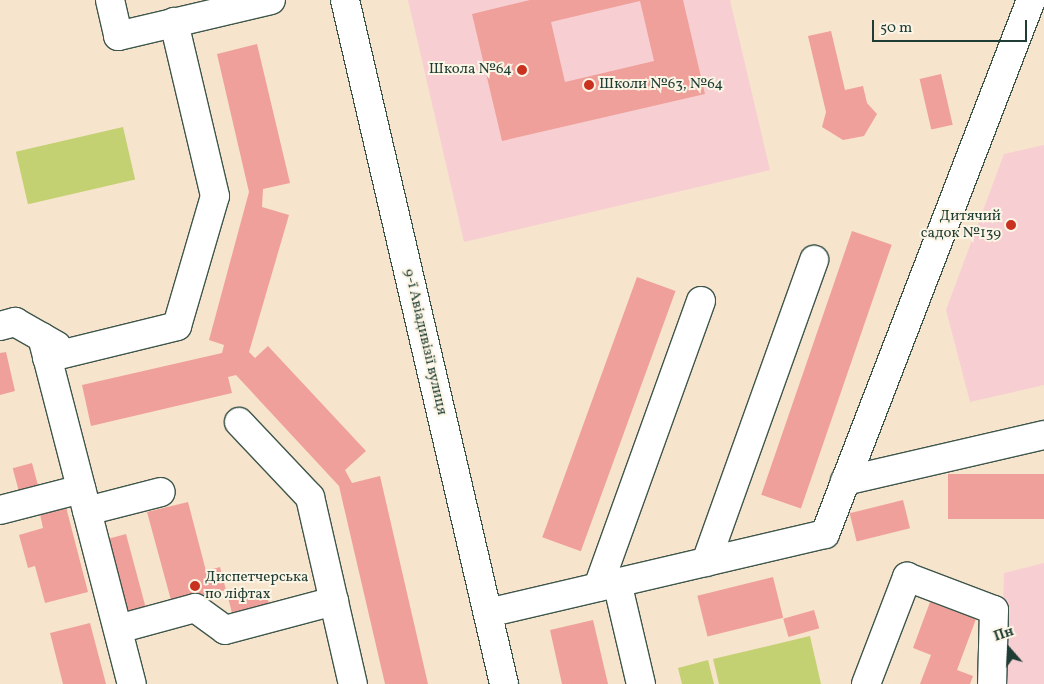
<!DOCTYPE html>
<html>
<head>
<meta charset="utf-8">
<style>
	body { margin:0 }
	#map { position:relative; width:1044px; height:684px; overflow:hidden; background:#f7e4cc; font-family:Vollkorn,serif }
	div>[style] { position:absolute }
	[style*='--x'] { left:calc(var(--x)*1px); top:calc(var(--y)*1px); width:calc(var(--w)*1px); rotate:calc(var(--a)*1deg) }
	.built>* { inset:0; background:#f7cfd2 }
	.green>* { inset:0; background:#c3d173; transform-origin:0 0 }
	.building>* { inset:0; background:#efa09a; transform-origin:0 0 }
	.roads { filter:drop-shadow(1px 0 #3f564b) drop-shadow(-1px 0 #3f564b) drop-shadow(0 1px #3f564b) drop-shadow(0 -1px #3f564b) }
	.minor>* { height:28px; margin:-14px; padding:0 14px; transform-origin:14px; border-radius:14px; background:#fff }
	.dots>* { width:14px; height:14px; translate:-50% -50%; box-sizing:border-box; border:2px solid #fcf5e5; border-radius:50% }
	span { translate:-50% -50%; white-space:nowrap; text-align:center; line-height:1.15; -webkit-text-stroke:4px #fcf5e5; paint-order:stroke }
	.poi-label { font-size:15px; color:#1f3d34 }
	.right { translate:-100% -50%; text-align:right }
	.left { translate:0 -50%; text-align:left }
	.street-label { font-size:15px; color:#1f3d34 }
	.north { position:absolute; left:984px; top:624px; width:50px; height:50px; -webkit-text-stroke:4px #fcf5e5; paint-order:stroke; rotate:341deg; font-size:14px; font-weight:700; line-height:20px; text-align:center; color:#1f3d34 }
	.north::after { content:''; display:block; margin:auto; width:18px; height:22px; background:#1f3d34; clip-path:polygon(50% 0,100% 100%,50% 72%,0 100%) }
	.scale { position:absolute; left:872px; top:20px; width:155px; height:22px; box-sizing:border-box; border:2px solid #1f3d34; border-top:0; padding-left:6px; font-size:15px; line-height:18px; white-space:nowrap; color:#1f3d34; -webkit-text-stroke:4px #fcf5e5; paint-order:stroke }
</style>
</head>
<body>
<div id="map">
	<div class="built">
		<div style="clip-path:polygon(408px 0,730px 0,770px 170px,464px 242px)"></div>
		<div style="clip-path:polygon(1044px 145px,1044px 385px,970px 402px,946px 310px,1004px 154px)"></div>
		<div style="clip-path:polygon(1044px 563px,1044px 684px,1001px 684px,1004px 573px)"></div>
	</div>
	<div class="green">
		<div style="left:123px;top:127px;width:54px;height:110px;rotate:77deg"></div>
		<div style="clip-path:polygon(810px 636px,821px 684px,719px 684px,713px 659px)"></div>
		<div style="clip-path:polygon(708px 660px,714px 684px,682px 684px,678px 668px)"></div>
	</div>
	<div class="building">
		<div style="clip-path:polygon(evenodd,530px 0,683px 0,705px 94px,502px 141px,472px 14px,530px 0,640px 1px,654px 61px,565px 82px,551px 22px,640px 1px)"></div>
		<div style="clip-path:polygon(831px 31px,845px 90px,863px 86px,867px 103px,877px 114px,864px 136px,843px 140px,822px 127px,826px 112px,808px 36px)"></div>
		<div style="clip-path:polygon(257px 44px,290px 183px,263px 189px,262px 207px,289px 215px,249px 352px,255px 358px,268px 346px,366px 451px,345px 470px,352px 483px,380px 476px,428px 684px,385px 684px,339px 486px,236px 375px,228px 377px,232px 393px,91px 426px,82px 385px,222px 353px,224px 345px,209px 340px,249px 192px,217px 54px)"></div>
		<div style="left:941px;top:74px;width:52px;height:22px;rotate:77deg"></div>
		<div style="left:852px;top:231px;width:42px;height:279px;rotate:19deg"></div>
		<div style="left:637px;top:277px;width:41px;height:277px;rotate:20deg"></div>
		<div style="clip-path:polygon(6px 352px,15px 391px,0 395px,0 353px)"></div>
		<div style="left:32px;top:463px;width:23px;height:20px;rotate:75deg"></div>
		<div style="left:1044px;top:474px;width:45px;height:96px;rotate:90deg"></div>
		<div style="left:903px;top:500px;width:29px;height:55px;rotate:76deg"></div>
		<div style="clip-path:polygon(188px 502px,206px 571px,220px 567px,226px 590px,172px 604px,147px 512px)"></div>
		<div style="clip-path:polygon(66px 507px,88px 592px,45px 603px,35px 566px,28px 568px,19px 535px,43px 528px,40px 514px)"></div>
		<div style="left:126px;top:534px;width:81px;height:20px;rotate:75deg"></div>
		<div style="left:773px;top:577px;width:42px;height:78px;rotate:76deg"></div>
		<div style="left:265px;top:589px;width:20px;height:38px;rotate:75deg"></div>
		<div style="clip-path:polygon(930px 602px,976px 619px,957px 670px,973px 676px,970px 684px,920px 684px,931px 655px,913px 648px)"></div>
		<div style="left:814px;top:610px;width:19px;height:32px;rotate:74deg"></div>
		<div style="clip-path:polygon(593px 620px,608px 684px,562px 684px,550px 630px)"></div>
		<div style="clip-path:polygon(90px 623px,106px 684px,63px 684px,50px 633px)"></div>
	</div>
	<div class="roads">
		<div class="minor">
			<div style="--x:110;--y:0;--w:37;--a:77"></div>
			<div style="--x:118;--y:36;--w:157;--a:-13.2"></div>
			<div style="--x:345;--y:0;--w:702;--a:76.91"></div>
			<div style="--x:0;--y:326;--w:16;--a:-15"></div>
			<div style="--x:15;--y:322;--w:48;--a:29.7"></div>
			<div style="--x:42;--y:337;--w:358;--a:75.5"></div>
			<div style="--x:47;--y:358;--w:134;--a:-13.8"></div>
			<div style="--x:177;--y:326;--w:135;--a:-73.7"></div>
			<div style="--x:215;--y:196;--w:179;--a:-103.3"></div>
			<div style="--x:239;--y:422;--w:103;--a:46.6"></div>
			<div style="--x:310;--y:497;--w:192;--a:77.1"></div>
			<div style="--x:845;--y:481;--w:204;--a:-13"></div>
			<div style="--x:0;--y:510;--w:84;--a:-14.5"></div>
			<div style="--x:87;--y:511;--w:76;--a:-14.4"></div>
			<div style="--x:706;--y:562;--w:321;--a:-70.3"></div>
			<div style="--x:617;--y:582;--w:105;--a:76.8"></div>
			<div style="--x:598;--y:587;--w:304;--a:-70.2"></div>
			<div style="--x:488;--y:613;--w:346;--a:-13.2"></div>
			<div style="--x:825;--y:534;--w:572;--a:-68.9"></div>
			<div style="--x:118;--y:629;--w:80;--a:-15.3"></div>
			<div style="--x:195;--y:608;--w:37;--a:36"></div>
			<div style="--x:225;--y:630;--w:113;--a:-14.9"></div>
			<div style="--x:866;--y:684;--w:115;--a:-69"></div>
			<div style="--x:907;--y:577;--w:93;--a:20.8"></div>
			<div style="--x:994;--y:610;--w:74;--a:91.5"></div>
		</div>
	</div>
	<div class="dots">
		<div style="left:522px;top:70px;background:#c8321e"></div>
		<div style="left:589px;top:85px;background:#c8321e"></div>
		<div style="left:1011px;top:225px;background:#c8321e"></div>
		<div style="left:195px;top:586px;background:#c8321e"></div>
	</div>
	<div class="poi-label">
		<span class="right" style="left:512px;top:70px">Школа №64</span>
		<span class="left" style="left:599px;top:85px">Школи №63, №64</span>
		<span class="right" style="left:1001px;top:225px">Дитячий<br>садок №139</span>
		<span class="left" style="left:205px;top:586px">Диспетчерська<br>по ліфтах</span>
	</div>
	<div class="street-label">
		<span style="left:425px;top:342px;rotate:77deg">9-ї Авіадивізії вулиця</span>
	</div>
	<div class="north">Пн</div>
	<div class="scale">50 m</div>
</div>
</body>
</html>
